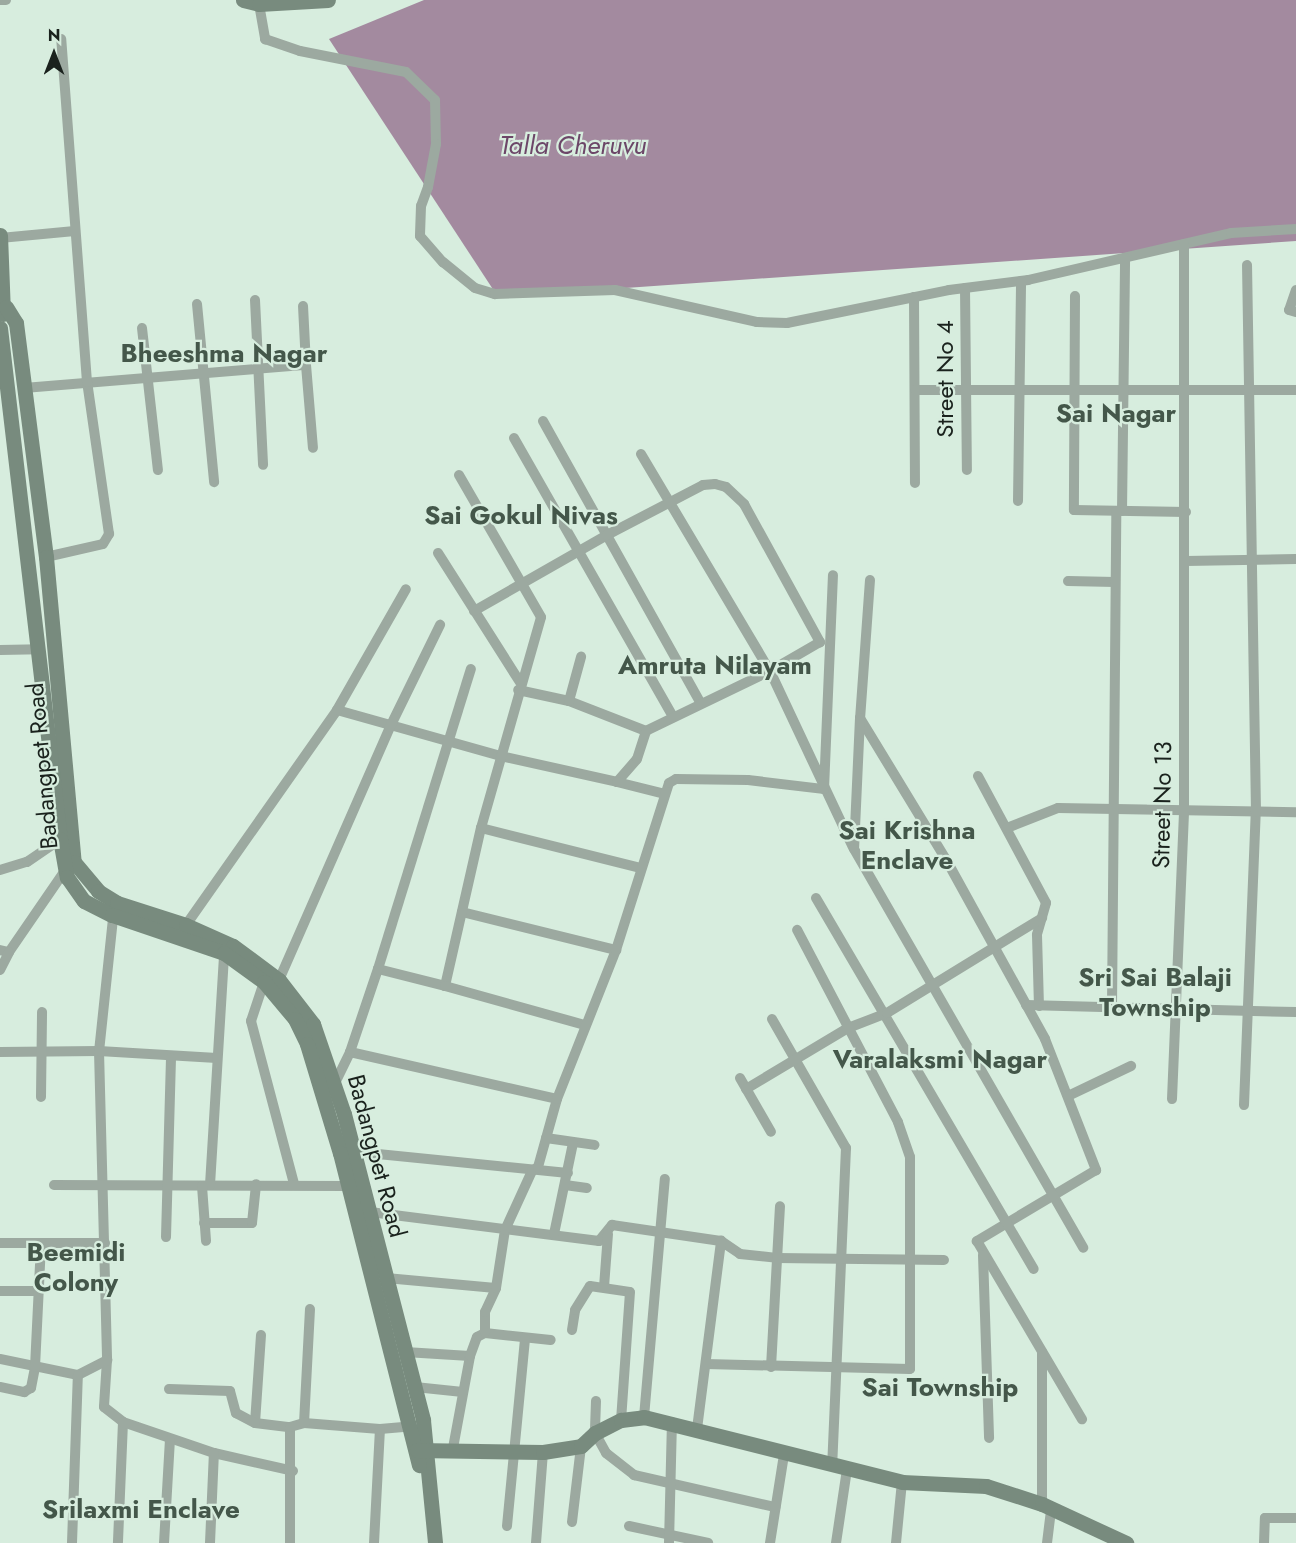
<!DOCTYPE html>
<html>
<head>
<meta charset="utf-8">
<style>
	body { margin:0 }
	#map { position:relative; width:1296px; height:1543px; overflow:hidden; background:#d7edde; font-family:Jost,sans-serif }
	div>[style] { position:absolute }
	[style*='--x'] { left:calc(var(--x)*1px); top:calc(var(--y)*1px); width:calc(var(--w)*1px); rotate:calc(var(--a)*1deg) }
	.water>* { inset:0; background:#a38a9f }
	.street>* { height:10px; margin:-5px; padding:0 5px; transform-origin:5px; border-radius:5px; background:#9ca9a0 }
	.secondary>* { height:15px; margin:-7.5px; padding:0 7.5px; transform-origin:7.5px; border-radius:7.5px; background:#788b7e }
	span { translate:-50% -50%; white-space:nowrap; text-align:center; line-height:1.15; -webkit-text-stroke:4.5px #d7edde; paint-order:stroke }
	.street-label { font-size:24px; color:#1a221d }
	.water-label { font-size:26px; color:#6c4668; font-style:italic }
	.neighbourhood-label { font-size:26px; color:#44574a; font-weight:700 }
	.north { position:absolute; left:24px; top:24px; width:60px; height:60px; -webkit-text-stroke:4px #d7edde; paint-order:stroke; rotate:0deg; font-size:16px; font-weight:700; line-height:24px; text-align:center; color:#1a221d }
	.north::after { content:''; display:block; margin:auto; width:21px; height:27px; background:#1a221d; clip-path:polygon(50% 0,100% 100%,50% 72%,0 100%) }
</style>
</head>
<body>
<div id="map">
	<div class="water">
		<div style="clip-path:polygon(424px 0,1296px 0,1296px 241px,498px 297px,329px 39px)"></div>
	</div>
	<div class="street">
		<div style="--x:0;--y:0;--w:6;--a:0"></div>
		<div style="--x:263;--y:2;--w:4;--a:153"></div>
		<div style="--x:259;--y:4;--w:36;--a:80"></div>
		<div style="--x:265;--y:39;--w:37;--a:19"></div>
		<div style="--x:300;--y:51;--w:108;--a:11.2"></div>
		<div style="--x:406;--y:72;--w:40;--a:44"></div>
		<div style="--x:435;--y:100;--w:44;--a:88.7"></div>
		<div style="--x:436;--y:144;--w:44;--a:100.5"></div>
		<div style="--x:428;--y:187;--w:20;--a:110"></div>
		<div style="--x:421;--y:206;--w:30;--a:92"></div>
		<div style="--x:420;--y:236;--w:35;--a:49"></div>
		<div style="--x:443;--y:262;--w:41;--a:39.1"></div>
		<div style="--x:475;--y:288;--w:21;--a:17"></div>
		<div style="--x:495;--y:294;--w:120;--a:-1.9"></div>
		<div style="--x:615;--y:290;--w:146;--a:12.7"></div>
		<div style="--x:757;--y:322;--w:30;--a:2"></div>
		<div style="--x:787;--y:323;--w:165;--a:-11.5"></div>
		<div style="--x:949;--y:290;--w:80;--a:-7.2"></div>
		<div style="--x:1028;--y:280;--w:208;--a:-13"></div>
		<div style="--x:1231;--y:233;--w:65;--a:-3.5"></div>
		<div style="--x:0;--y:238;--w:75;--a:-5.3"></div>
		<div style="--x:965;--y:288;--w:182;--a:89.4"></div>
		<div style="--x:1296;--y:290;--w:21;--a:109"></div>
		<div style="--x:1289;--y:310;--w:7;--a:16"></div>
		<div style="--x:1075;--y:296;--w:214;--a:90.3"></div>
		<div style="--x:1074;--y:510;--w:112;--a:1"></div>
		<div style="--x:914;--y:297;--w:186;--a:89.7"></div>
		<div style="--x:255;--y:300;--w:165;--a:87.2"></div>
		<div style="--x:197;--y:304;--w:179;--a:84.5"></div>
		<div style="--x:142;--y:328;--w:143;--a:83.6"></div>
		<div style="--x:306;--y:365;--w:83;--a:85.2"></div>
		<div style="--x:24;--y:388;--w:283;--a:-4.7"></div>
		<div style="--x:306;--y:365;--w:59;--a:-92.9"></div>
		<div style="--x:915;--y:390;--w:381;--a:0"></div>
		<div style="--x:543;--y:421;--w:322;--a:60.8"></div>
		<div style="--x:514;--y:438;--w:321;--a:60.3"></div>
		<div style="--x:641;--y:454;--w:252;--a:59.3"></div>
		<div style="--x:770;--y:671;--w:195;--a:64.8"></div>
		<div style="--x:1018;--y:501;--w:220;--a:-89.2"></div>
		<div style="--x:1122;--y:511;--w:253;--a:-89.3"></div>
		<div style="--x:438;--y:553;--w:153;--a:57.6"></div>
		<div style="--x:46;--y:557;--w:58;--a:-12.8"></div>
		<div style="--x:103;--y:544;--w:12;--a:-59"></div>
		<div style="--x:109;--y:534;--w:154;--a:-98.2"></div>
		<div style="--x:87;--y:382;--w:344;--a:-94.3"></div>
		<div style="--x:1186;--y:561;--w:110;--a:-1"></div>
		<div style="--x:870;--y:580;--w:138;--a:94.1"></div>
		<div style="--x:860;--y:718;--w:170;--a:58.7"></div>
		<div style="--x:948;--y:863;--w:201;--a:61.1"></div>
		<div style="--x:1045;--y:1039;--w:141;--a:68.7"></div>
		<div style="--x:1096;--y:1170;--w:139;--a:149.2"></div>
		<div style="--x:977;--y:1241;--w:207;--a:59.5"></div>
		<div style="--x:1068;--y:581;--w:47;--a:1.2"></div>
		<div style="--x:474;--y:611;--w:153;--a:-29.7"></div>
		<div style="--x:607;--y:535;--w:108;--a:-27.5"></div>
		<div style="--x:703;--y:485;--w:12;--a:-5"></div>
		<div style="--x:715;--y:484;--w:11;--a:15"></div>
		<div style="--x:726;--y:487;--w:25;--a:43"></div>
		<div style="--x:744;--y:504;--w:158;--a:61.2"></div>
		<div style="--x:820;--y:642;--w:58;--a:149.9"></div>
		<div style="--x:770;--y:671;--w:138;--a:154.2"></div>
		<div style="--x:646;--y:731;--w:83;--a:-158.7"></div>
		<div style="--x:569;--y:701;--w:52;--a:-167.8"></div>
		<div style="--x:0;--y:650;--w:39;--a:-1"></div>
		<div style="--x:569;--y:701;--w:46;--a:-74.7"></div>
		<div style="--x:337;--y:710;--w:170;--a:15.7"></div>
		<div style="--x:501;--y:756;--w:119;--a:12.6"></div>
		<div style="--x:617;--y:782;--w:30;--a:-49"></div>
		<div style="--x:637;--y:759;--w:29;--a:-72"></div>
		<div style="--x:860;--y:718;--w:131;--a:92.6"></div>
		<div style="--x:854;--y:849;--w:460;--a:60.1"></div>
		<div style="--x:978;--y:776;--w:144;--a:61.8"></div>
		<div style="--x:1046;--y:903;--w:33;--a:106"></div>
		<div style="--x:1037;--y:935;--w:71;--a:88.4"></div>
		<div style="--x:617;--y:782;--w:49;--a:14"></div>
		<div style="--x:481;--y:828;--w:164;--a:14.1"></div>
		<div style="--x:1007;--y:828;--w:55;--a:-21.4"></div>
		<div style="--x:1058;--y:808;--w:238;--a:1"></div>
		<div style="--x:0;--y:870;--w:28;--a:-17"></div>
		<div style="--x:27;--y:862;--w:46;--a:-34.4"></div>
		<div style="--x:816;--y:898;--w:430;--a:59.6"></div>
		<div style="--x:114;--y:909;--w:143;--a:96"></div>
		<div style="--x:99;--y:1051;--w:309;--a:88.5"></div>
		<div style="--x:107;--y:1360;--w:47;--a:93.7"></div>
		<div style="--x:104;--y:1407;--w:24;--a:38"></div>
		<div style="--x:123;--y:1422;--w:121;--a:92.4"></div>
		<div style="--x:462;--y:912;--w:159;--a:13.9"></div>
		<div style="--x:186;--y:925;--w:263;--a:-54.9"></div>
		<div style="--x:337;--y:710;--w:139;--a:-60.3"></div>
		<div style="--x:0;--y:950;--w:9;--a:13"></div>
		<div style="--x:9;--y:952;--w:104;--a:-55.5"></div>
		<div style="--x:378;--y:969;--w:69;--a:14.2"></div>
		<div style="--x:445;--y:986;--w:162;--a:-77.2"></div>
		<div style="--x:481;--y:828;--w:219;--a:-74.1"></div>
		<div style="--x:541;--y:617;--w:164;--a:-120"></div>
		<div style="--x:0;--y:970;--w:20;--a:-63"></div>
		<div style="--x:279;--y:980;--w:276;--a:-66.3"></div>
		<div style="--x:390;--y:727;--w:114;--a:-63.9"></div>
		<div style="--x:264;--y:982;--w:41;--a:108.4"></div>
		<div style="--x:251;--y:1021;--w:169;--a:75.2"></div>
		<div style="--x:445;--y:986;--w:145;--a:15.6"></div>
		<div style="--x:1026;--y:1005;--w:270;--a:1.5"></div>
		<div style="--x:1112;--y:1008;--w:497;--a:-89.5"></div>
		<div style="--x:772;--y:1019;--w:149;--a:60.2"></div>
		<div style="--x:846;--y:1148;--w:315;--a:92.5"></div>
		<div style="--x:0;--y:1052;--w:99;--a:-0.6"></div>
		<div style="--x:99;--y:1051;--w:118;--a:3.4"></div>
		<div style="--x:350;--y:1052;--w:212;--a:12.8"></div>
		<div style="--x:740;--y:1078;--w:62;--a:60.1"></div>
		<div style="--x:335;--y:1083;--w:34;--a:-64"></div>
		<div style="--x:350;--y:1052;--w:88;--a:-71.4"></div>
		<div style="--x:378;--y:969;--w:314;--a:-72.8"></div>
		<div style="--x:746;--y:1089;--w:119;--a:-30.9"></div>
		<div style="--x:848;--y:1028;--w:42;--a:-21"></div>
		<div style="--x:887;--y:1013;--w:182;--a:-31.5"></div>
		<div style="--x:1068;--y:1096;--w:70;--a:-25.5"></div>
		<div style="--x:41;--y:1097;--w:85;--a:-89.3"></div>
		<div style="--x:1172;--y:1099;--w:287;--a:-87.6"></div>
		<div style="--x:1184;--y:812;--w:568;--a:-90"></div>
		<div style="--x:1244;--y:1105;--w:293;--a:-87.7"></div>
		<div style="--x:1256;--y:812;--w:547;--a:-90.94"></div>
		<div style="--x:546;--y:1138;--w:49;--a:8.1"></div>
		<div style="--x:348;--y:1151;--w:221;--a:5.7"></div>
		<div style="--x:54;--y:1185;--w:294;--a:0.2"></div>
		<div style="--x:210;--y:1185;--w:232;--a:-86.5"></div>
		<div style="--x:565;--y:1185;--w:22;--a:8"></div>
		<div style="--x:202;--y:1186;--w:55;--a:85.8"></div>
		<div style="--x:370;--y:1212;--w:231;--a:7.2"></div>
		<div style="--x:599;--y:1241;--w:21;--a:-51"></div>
		<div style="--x:612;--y:1225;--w:110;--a:8.4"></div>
		<div style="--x:721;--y:1241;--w:23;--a:34"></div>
		<div style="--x:740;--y:1254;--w:37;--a:6"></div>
		<div style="--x:777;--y:1258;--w:167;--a:0.7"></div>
		<div style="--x:204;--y:1223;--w:48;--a:0"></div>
		<div style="--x:252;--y:1223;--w:39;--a:-84"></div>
		<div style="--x:554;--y:1234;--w:93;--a:-78.2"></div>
		<div style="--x:166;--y:1237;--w:179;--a:-88.4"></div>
		<div style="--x:0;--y:1243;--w:105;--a:0"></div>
		<div style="--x:983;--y:1255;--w:183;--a:88.1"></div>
		<div style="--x:386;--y:1278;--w:110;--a:5.2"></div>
		<div style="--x:604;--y:1287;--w:53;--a:-85.7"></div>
		<div style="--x:0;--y:1291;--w:38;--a:0"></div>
		<div style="--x:310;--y:1309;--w:114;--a:93"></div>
		<div style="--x:304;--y:1423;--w:76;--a:4.5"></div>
		<div style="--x:380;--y:1429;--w:32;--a:-5"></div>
		<div style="--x:572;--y:1330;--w:20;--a:-81"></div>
		<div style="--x:575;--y:1310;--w:28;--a:-58"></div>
		<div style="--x:590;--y:1286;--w:40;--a:8.5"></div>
		<div style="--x:630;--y:1292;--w:128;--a:94"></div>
		<div style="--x:485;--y:1333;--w:66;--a:6.1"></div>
		<div style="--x:261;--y:1335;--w:88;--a:93.9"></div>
		<div style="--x:255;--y:1423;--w:35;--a:7"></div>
		<div style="--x:405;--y:1352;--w:65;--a:3.5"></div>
		<div style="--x:0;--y:1359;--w:80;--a:11.6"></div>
		<div style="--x:78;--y:1375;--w:33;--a:-27"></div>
		<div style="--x:706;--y:1364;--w:204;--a:1.4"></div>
		<div style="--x:910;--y:1369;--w:212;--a:-90"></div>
		<div style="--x:910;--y:1157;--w:37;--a:-109"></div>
		<div style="--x:898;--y:1122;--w:217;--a:-117.7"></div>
		<div style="--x:771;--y:1367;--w:161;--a:-86.8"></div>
		<div style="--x:0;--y:1387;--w:25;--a:12"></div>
		<div style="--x:24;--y:1392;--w:8;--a:-30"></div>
		<div style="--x:31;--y:1388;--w:21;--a:-79"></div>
		<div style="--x:35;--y:1367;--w:123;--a:-87.2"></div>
		<div style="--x:415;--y:1387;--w:48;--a:5.9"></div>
		<div style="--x:169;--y:1389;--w:61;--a:1.9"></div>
		<div style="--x:230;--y:1391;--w:23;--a:75"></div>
		<div style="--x:236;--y:1413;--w:21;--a:28"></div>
		<div style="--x:596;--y:1401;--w:32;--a:92"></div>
		<div style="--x:595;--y:1433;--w:23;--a:61"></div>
		<div style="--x:606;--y:1453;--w:36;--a:38"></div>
		<div style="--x:634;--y:1475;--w:145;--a:12.8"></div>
		<div style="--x:644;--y:1417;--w:239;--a:-85"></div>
		<div style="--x:123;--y:1422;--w:96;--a:18.8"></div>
		<div style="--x:214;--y:1453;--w:81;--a:12.8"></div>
		<div style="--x:697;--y:1429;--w:190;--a:-82.7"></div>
		<div style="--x:453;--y:1448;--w:94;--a:-79.5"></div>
		<div style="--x:470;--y:1356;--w:20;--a:-70"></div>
		<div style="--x:477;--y:1337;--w:9;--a:-27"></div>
		<div style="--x:485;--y:1333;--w:21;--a:-90"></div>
		<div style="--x:485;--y:1312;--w:26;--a:-65"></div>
		<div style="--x:496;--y:1288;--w:59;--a:-81.2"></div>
		<div style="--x:505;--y:1230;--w:65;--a:-65.4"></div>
		<div style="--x:532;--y:1171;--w:7;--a:-34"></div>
		<div style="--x:538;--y:1167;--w:71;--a:-74.4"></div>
		<div style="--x:557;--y:1099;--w:160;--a:-68.4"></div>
		<div style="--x:616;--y:950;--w:175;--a:-72.4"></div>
		<div style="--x:669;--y:783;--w:8;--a:-30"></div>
		<div style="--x:676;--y:779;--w:72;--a:0.8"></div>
		<div style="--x:748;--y:780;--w:77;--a:6.8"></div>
		<div style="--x:824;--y:789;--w:214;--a:-87.6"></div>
		<div style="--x:1042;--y:1504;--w:152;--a:-90"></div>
		<div style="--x:572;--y:1522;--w:77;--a:-83.2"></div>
		<div style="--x:507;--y:1526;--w:188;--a:-84.5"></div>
		<div style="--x:629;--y:1526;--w:81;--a:12.1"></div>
		<div style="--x:72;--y:1543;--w:168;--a:-88"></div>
		<div style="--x:164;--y:1543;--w:103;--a:-86.7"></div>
		<div style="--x:210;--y:1543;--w:90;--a:-87.5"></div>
		<div style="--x:290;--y:1543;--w:116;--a:-90"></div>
		<div style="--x:290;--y:1427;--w:15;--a:-16"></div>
		<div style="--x:374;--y:1543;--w:114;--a:-87"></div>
		<div style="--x:536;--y:1543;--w:91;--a:-85.6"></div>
		<div style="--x:669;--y:1543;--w:121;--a:-88.6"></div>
		<div style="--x:770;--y:1543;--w:89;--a:-81"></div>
		<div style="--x:836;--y:1543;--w:75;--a:-81.5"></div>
		<div style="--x:896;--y:1543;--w:61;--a:-84.4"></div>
		<div style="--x:1047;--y:1543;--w:33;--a:-83"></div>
		<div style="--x:1264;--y:1543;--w:25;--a:-88"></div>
		<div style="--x:1265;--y:1518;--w:31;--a:0"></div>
	</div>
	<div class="secondary">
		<div style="--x:243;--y:0;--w:16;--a:14"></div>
		<div style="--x:259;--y:4;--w:69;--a:-3.3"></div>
		<div style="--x:0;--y:235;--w:79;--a:87.8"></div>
		<div style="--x:6;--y:307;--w:19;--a:58"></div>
		<div style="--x:16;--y:323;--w:236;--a:82.7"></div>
		<div style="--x:46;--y:557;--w:306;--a:84.8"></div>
		<div style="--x:74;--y:862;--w:38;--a:50"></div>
		<div style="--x:98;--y:891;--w:22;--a:32"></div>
		<div style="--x:117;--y:903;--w:72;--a:17.7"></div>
		<div style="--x:186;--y:925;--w:51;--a:24.1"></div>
		<div style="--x:233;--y:946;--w:57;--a:36.5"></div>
		<div style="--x:279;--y:980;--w:56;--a:52.3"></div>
		<div style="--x:313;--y:1024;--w:95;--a:71"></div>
		<div style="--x:344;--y:1114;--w:316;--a:75.5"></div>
		<div style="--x:423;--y:1420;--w:124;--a:84.4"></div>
		<div style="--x:0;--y:328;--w:515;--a:83.3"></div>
		<div style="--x:60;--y:839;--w:39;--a:80"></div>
		<div style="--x:67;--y:877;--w:29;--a:55"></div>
		<div style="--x:84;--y:901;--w:31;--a:27"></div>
		<div style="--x:112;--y:915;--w:118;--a:18.7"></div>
		<div style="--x:224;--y:953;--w:49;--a:35.9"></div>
		<div style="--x:264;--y:982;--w:48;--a:50"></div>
		<div style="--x:295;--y:1019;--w:28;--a:64"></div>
		<div style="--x:307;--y:1044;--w:114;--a:73.2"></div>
		<div style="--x:340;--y:1153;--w:322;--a:75.8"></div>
		<div style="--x:417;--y:1450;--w:126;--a:0.9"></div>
		<div style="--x:543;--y:1452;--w:38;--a:-9"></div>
		<div style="--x:581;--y:1446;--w:19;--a:-43"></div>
		<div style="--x:595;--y:1433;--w:29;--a:-27"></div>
		<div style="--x:621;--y:1420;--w:23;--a:-7"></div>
		<div style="--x:644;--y:1417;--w:266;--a:14.1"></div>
		<div style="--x:902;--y:1482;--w:84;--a:2.7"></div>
		<div style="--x:986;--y:1486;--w:59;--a:17.8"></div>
		<div style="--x:1042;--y:1504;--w:93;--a:24.9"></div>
	</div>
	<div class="street-label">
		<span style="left:945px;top:379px;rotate:-90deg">Street No 4</span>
		<span style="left:42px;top:766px;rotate:-95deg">Badangpet Road</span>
		<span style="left:1162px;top:805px;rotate:-89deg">Street No 13</span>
		<span style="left:377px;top:1156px;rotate:75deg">Badangpet Road</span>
	</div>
	<div class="water-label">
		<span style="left:573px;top:146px">Talla Cheruvu</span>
	</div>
	<div class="neighbourhood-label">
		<span style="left:224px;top:354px">Bheeshma Nagar</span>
		<span style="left:1116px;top:414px">Sai Nagar</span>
		<span style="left:521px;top:516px">Sai Gokul Nivas</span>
		<span style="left:715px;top:666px">Amruta Nilayam</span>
		<span style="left:907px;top:846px">Sai Krishna<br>Enclave</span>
		<span style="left:1155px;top:993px">Sri Sai Balaji<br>Township</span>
		<span style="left:940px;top:1060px">Varalaksmi Nagar</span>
		<span style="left:76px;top:1268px">Beemidi<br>Colony</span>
		<span style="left:940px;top:1388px">Sai Township</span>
		<span style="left:141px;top:1510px">Srilaxmi Enclave</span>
	</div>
	<div class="north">N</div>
</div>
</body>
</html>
